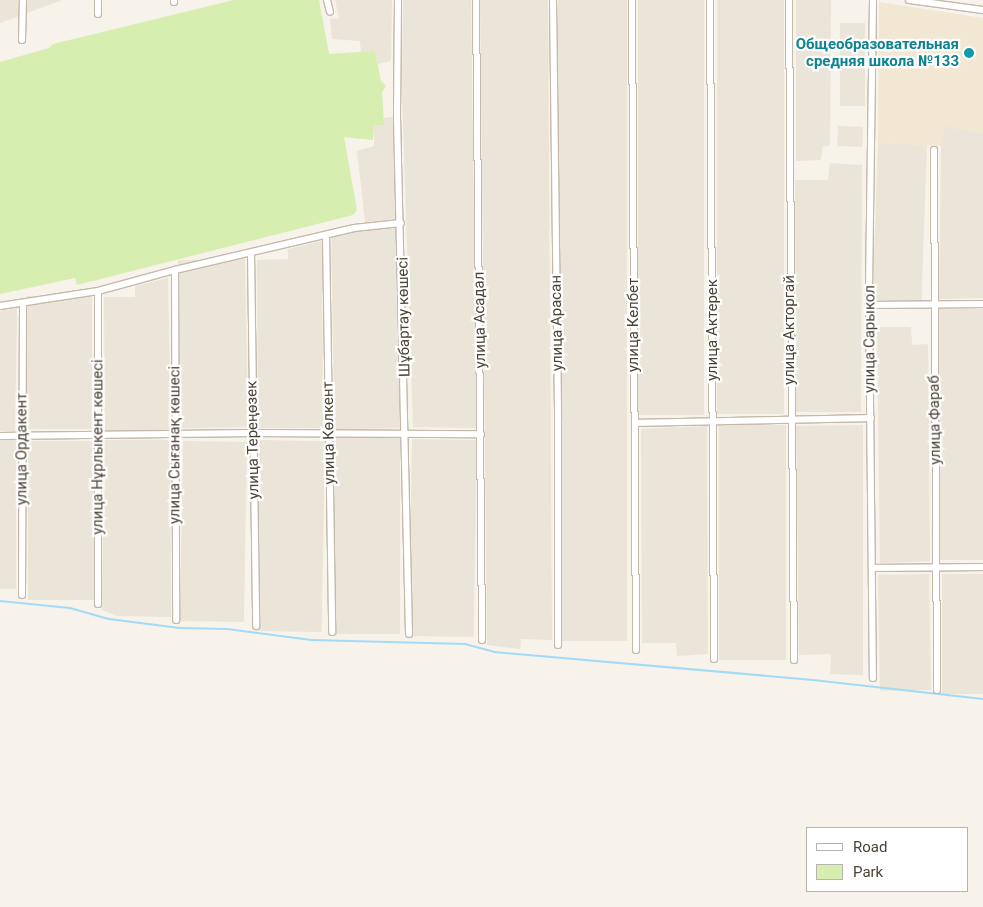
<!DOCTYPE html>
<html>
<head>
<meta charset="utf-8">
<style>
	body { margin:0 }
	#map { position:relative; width:983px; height:907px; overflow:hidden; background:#f7f2ea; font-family:Roboto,sans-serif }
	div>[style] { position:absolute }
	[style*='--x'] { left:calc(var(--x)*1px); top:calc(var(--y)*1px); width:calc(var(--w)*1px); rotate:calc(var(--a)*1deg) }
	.residential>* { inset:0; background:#ebe4d8; transform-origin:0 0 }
	.education>* { inset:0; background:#f1e7d3 }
	.green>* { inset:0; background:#d6eeb0 }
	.stream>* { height:2px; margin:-1px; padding:0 1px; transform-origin:1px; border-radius:1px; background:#a2daf8 }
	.roads { filter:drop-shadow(1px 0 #c4baac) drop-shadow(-1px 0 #c4baac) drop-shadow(0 1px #c4baac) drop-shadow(0 -1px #c4baac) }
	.minor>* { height:6px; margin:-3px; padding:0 3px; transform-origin:3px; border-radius:3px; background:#fff }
	.dots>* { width:14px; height:14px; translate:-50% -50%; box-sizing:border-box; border:2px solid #fff; border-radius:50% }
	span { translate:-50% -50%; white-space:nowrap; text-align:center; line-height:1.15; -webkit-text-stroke:4.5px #fff; paint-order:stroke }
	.culture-label { font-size:15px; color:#0d838f; font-weight:700 }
	.right { translate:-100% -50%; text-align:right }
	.street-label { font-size:15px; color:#4c4337 }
	.legend { position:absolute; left:806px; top:827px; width:162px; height:65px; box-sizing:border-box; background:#fff; border:1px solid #b7b4af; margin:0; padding:6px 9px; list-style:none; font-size:15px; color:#4c4337 }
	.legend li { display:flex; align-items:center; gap:10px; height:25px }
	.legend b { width:25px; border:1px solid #b7b4af }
</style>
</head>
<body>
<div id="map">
	<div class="residential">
		<div style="clip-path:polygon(0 0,62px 0,0 23px)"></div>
		<div style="clip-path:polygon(335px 0,392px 0,391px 61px,378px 64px,375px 51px,361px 52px,360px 41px,332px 39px,330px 19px,339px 18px)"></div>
		<div style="clip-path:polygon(403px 0,471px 0,477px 428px,413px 427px,402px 94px)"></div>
		<div style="clip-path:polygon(480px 0,548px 0,552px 640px,521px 639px,520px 649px,487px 645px)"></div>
		<div style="left:558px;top:0;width:69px;height:641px"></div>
		<div style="left:638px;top:0;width:66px;height:415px"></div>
		<div style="left:717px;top:0;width:67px;height:414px"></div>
		<div style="clip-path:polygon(796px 0,831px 0,830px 146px,823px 146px,821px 160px,796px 161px)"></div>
		<div style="left:840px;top:23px;width:25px;height:83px"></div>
		<div style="clip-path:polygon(393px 117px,397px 219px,365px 222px,357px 151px,374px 146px,374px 125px,384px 124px,384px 118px)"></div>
		<div style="left:838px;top:126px;width:25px;height:20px;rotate:2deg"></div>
		<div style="clip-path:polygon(944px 126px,983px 133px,983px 298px,939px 299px,941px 146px)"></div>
		<div style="left:878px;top:143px;width:49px;height:157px;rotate:2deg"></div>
		<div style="clip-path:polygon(830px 163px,862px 165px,861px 412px,796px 412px,795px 180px,828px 180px)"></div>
		<div style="left:397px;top:228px;width:200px;height:66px;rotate:89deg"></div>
		<div style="clip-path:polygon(322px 241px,323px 428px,258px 428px,257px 260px,288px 259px,288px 249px)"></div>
		<div style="left:245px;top:259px;width:168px;height:67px;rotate:89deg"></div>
		<div style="clip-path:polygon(168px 278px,171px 430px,105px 431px,104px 297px,135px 297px,135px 286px)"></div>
		<div style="left:92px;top:296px;width:133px;height:65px;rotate:90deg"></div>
		<div style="clip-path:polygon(17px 308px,15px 431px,0 431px,0 311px)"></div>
		<div style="left:983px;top:309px;width:251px;height:44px;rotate:90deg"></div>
		<div style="clip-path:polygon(877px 327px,911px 327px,912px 345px,928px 344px,930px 561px,880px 563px)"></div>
		<div style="left:786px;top:425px;width:235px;height:67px;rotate:90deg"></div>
		<div style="clip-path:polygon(863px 425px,863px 675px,830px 674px,831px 654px,799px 655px,796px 426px)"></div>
		<div style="clip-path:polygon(707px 426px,708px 654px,677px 656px,676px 643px,642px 643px,641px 429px)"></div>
		<div style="left:334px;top:438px;width:66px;height:196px"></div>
		<div style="left:412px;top:439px;width:65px;height:197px;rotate:1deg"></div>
		<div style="left:16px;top:440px;width:149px;height:16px;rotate:90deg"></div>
		<div style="clip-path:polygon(104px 440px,170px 440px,171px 617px,117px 616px,102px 610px)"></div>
		<div style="left:259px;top:440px;width:66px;height:191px;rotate:1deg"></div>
		<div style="left:28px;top:441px;width:66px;height:159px"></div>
		<div style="left:183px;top:441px;width:64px;height:180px;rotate:1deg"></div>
		<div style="left:929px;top:574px;width:116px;height:51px;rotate:89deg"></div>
		<div style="left:983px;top:574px;width:120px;height:41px;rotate:90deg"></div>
	</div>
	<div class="education">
		<div style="clip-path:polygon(879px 2px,983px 18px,983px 133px,944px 126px,941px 146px,878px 143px)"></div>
	</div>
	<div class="green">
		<div style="clip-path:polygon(234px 0,319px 0,329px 54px,375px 51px,381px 81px,386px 86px,382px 92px,384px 125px,374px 125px,373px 140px,344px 137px,357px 210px,353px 215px,77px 285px,75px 278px,0 294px,0 62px,49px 48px,53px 44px)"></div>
	</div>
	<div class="stream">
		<div style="--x:0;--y:601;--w:70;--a:5.7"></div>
		<div style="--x:70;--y:608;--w:41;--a:15.8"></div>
		<div style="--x:109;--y:619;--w:71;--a:7.3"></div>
		<div style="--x:179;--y:628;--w:48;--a:1.2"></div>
		<div style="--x:227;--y:629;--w:85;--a:7.5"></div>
		<div style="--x:311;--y:640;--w:154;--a:1.5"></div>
		<div style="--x:465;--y:644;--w:30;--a:15"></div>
		<div style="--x:494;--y:652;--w:320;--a:5"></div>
		<div style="--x:813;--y:680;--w:171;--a:6.4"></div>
	</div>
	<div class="roads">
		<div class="minor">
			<div style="--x:174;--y:0;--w:2;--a:90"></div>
			<div style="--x:327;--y:0;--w:12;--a:76"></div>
			<div style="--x:398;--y:0;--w:117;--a:90.5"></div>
			<div style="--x:397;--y:117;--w:517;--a:88.67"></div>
			<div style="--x:476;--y:0;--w:640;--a:89.46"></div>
			<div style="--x:553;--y:0;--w:418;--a:89.3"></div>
			<div style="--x:558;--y:418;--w:227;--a:90"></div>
			<div style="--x:632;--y:0;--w:650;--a:89.65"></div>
			<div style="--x:710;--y:0;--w:659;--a:89.65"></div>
			<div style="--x:789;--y:0;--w:660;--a:89.57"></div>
			<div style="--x:873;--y:0;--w:305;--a:90.8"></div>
			<div style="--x:869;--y:305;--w:373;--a:89.4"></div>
			<div style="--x:909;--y:0;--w:75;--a:7.7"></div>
			<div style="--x:98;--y:14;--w:14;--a:-90"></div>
			<div style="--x:22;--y:40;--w:40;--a:-88.6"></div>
			<div style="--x:934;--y:150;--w:540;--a:89.68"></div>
			<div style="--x:326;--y:235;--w:397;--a:89.1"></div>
			<div style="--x:251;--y:253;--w:373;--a:89.2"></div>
			<div style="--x:175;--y:270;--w:350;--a:89.8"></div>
			<div style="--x:98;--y:291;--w:313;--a:90"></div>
			<div style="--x:869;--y:305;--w:114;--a:-0.5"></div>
			<div style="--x:0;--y:306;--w:99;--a:-8.7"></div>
			<div style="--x:98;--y:291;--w:80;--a:-15.3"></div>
			<div style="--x:175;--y:270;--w:184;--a:-13.2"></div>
			<div style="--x:354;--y:228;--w:47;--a:-6.1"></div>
			<div style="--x:635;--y:423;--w:236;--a:-1.2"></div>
			<div style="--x:0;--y:436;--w:253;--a:-0.7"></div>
			<div style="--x:253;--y:433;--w:228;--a:0.3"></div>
			<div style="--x:872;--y:568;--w:111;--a:-0.5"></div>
			<div style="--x:22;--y:595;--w:292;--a:-89.8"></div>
		</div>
	</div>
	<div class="dots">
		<div style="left:969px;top:53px;background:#0f9aa8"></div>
	</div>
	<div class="culture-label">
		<span class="right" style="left:959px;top:53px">Общеобразовательная<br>средняя школа №133</span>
	</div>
	<div class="street-label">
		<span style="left:404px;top:317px;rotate:-91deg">Шұбартау көшесі</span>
		<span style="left:480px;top:320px;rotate:-91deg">улица Асадал</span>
		<span style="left:557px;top:323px;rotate:-91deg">улица Арасан</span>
		<span style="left:634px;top:325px;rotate:-90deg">улица Келбет</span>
		<span style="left:713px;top:330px;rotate:-90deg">улица Актерек</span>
		<span style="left:790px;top:330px;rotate:-90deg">улица Акторгай</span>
		<span style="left:870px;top:339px;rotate:-90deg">улица Сарыкол</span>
		<span style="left:935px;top:420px;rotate:-91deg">улица Фараб</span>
		<span style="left:329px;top:433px;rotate:-91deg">улица Көлкент</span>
		<span style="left:253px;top:440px;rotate:-91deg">улица Тереңөзек</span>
		<span style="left:175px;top:445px;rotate:-90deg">улица Сығанақ көшесі</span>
		<span style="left:98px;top:447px;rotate:-90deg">улица Нұрлыкент көшесі</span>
		<span style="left:22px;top:449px;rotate:-90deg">улица Ордакент</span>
	</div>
	<ul class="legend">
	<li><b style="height:6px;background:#fff"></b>Road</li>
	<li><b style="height:14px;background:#d6eeb0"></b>Park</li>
	</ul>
</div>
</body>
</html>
